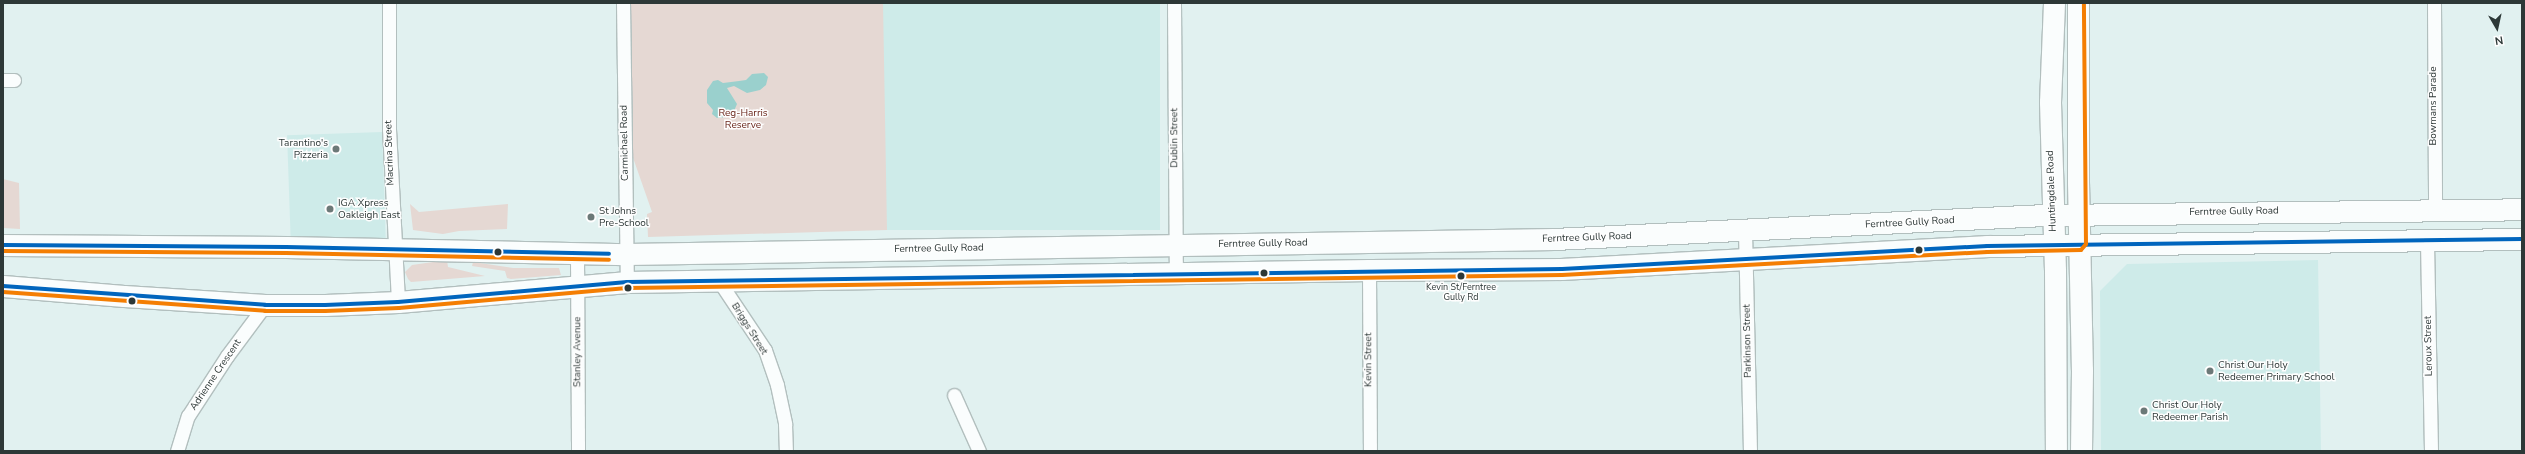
<!DOCTYPE html>
<html>
<head>
<meta charset="utf-8">
<style>
	body { margin:0 }
	#map { position:relative; width:2525px; height:454px; overflow:hidden; background:#e1f1f0; font-family:"Nunito Sans",sans-serif }
	div>[style] { position:absolute }
	[style*='--x'] { left:calc(var(--x)*1px); top:calc(var(--y)*1px); width:calc(var(--w)*1px); rotate:calc(var(--a)*1deg) }
	.built>* { inset:0; background:#ceebe9; transform-origin:0 0 }
	.green>* { inset:0; background:#e5d8d3 }
	.water>* { inset:0; background:#9ad0cd }
	.roads { filter:drop-shadow(1px 0 #b2bfbe) drop-shadow(-1px 0 #b2bfbe) drop-shadow(0 1px #b2bfbe) drop-shadow(0 -1px #b2bfbe) }
	.minor>* { height:13px; margin:-6.5px; padding:0 6.5px; transform-origin:6.5px; border-radius:6.5px; background:#fafdfd }
	.primary>* { height:21px; margin:-10.5px; padding:0 10.5px; transform-origin:10.5px; border-radius:10.5px; background:#fafdfd }
	.bus-1>* { height:4px; margin:-2px; padding:0 2px; transform-origin:2px; border-radius:2px; background:#0065bd }
	.bus-2>* { height:4px; margin:-2px; padding:0 2px; transform-origin:2px; border-radius:2px; background:#f47e03 }
	.dots>* { width:11px; height:11px; translate:-50% -50%; box-sizing:border-box; border:2px solid #fefefe; border-radius:50% }
	span { translate:-50% -50%; white-space:nowrap; text-align:center; line-height:1.15; -webkit-text-stroke:3px #fefefe; paint-order:stroke }
	.bus-label { font-size:9px; color:#2d3837 }
	.street-label { font-size:10px; color:#2d3837 }
	.park-label { font-size:10px; color:#69251a }
	.poi-label { font-size:10px; color:#2d3837 }
	.right { translate:-100% -50%; text-align:right }
	.left { translate:0 -50%; text-align:left }
	.frame { position:absolute; inset:0; border:4px solid #2d3837; pointer-events:none }
	.north { position:absolute; left:2477px; top:8px; width:40px; height:40px; -webkit-text-stroke:3px #fefefe; paint-order:stroke; rotate:171deg; font-size:11px; font-weight:700; line-height:16px; text-align:center; color:#2d3837 }
	.north::after { content:''; display:block; margin:auto; width:14px; height:18px; background:#2d3837; clip-path:polygon(50% 0,100% 100%,50% 72%,0 100%) }
</style>
</head>
<body>
<div id="map">
	<div class="built">
		<div style="left:883px;top:3px;width:277px;height:227px"></div>
		<div style="left:382px;top:132px;width:108px;height:95px;rotate:88deg"></div>
		<div style="clip-path:polygon(2318px 260px,2321px 451px,2101px 451px,2100px 291px,2127px 264px)"></div>
	</div>
	<div class="green">
		<div style="clip-path:polygon(623px 3px,883px 3px,887px 230px,648px 237px,647px 214px,652px 212px,624px 132px)"></div>
		<div style="clip-path:polygon(3px 179px,19px 183px,20px 229px,3px 228px)"></div>
		<div style="clip-path:polygon(410px 204px,419px 212px,508px 204px,507px 229px,459px 231px,443px 234px,413px 230px)"></div>
		<div style="clip-path:polygon(447px 260px,448px 267px,485px 276px,411px 282px,408px 279px,405px 272px,412px 265px)"></div>
		<div style="clip-path:polygon(473px 262px,513px 268px,559px 268px,561px 275px,511px 279px,507px 278px,505px 271px,472px 266px)"></div>
	</div>
	<div class="water">
		<div style="clip-path:polygon(764px 73px,768px 77px,766px 85px,760px 90px,747px 93px,734px 86px,727px 88px,737px 104px,734px 111px,726px 117px,717px 118px,712px 114px,713px 110px,707px 103px,707px 90px,713px 81px,718px 80px,723px 83px,739px 81px,746px 80px,752px 74px)"></div>
	</div>
	<div class="roads">
		<div class="minor">
			<div style="--x:389;--y:3;--w:126;--a:90"></div>
			<div style="--x:389;--y:129;--w:173;--a:87"></div>
			<div style="--x:623;--y:3;--w:279;--a:89.2"></div>
			<div style="--x:1174;--y:3;--w:270;--a:89.6"></div>
			<div style="--x:2434;--y:3;--w:206;--a:89.7"></div>
			<div style="--x:3;--y:80;--w:11;--a:0"></div>
			<div style="--x:1745;--y:231;--w:220;--a:88.7"></div>
			<div style="--x:2427;--y:242;--w:209;--a:88.9"></div>
			<div style="--x:577;--y:253;--w:198;--a:89.7"></div>
			<div style="--x:1369;--y:270;--w:181;--a:89.7"></div>
			<div style="--x:719;--y:281;--w:83;--a:56.3"></div>
			<div style="--x:765;--y:350;--w:37;--a:71"></div>
			<div style="--x:777;--y:385;--w:40;--a:78"></div>
			<div style="--x:785;--y:424;--w:27;--a:88"></div>
			<div style="--x:954;--y:395;--w:61;--a:65.9"></div>
			<div style="--x:177;--y:451;--w:37;--a:-73"></div>
			<div style="--x:188;--y:416;--w:72;--a:-57"></div>
			<div style="--x:227;--y:356;--w:64;--a:-53.3"></div>
		</div>
		<div class="primary">
			<div style="--x:2054;--y:3;--w:99;--a:92.3"></div>
			<div style="--x:2050;--y:102;--w:168;--a:88.3"></div>
			<div style="--x:2055;--y:270;--w:181;--a:89.7"></div>
			<div style="--x:2078;--y:3;--w:179;--a:90"></div>
			<div style="--x:2078;--y:182;--w:188;--a:88.8"></div>
			<div style="--x:2082;--y:370;--w:81;--a:90.7"></div>
			<div style="--x:3;--y:245;--w:283;--a:0.4"></div>
			<div style="--x:286;--y:247;--w:341;--a:1.2"></div>
			<div style="--x:627;--y:254;--w:927;--a:-0.93"></div>
			<div style="--x:1554;--y:239;--w:500;--a:-2.8"></div>
			<div style="--x:2053;--y:215;--w:469;--a:-0.7"></div>
			<div style="--x:3;--y:286;--w:121;--a:4.7"></div>
			<div style="--x:124;--y:296;--w:141;--a:3.7"></div>
			<div style="--x:265;--y:305;--w:60;--a:0"></div>
			<div style="--x:325;--y:305;--w:73;--a:-2.4"></div>
			<div style="--x:398;--y:302;--w:230;--a:-5"></div>
			<div style="--x:627;--y:282;--w:742;--a:-0.93"></div>
			<div style="--x:1369;--y:270;--w:193;--a:-0.3"></div>
			<div style="--x:1562;--y:269;--w:426;--a:-3.1"></div>
			<div style="--x:1987;--y:246;--w:535;--a:-0.75"></div>
		</div>
	</div>
	<div class="bus-1">
		<div style="--x:3;--y:245;--w:283;--a:0.4"></div>
		<div style="--x:286;--y:247;--w:323;--a:1.2"></div>
		<div style="--x:3;--y:286;--w:263;--a:4.1"></div>
		<div style="--x:265;--y:305;--w:60;--a:0"></div>
		<div style="--x:325;--y:305;--w:73;--a:-2.4"></div>
		<div style="--x:398;--y:302;--w:230;--a:-5"></div>
		<div style="--x:627;--y:282;--w:935;--a:-0.8"></div>
		<div style="--x:1562;--y:269;--w:426;--a:-3.1"></div>
		<div style="--x:1987;--y:246;--w:535;--a:-0.75"></div>
	</div>
	<div class="bus-2">
		<div style="--x:3;--y:251;--w:283;--a:0.4"></div>
		<div style="--x:286;--y:253;--w:323;--a:1.2"></div>
		<div style="--x:3;--y:292;--w:263;--a:4.1"></div>
		<div style="--x:265;--y:311;--w:60;--a:0"></div>
		<div style="--x:325;--y:311;--w:74;--a:-2.3"></div>
		<div style="--x:399;--y:308;--w:229;--a:-5"></div>
		<div style="--x:627;--y:288;--w:935;--a:-0.8"></div>
		<div style="--x:1562;--y:275;--w:426;--a:-3.1"></div>
		<div style="--x:1987;--y:252;--w:94;--a:-1.2"></div>
		<div style="--x:2081;--y:250;--w:8;--a:-50"></div>
		<div style="--x:2086;--y:244;--w:241;--a:-90.5"></div>
	</div>
	<div class="dots">
		<div style="left:336px;top:149px;background:#6c7978"></div>
		<div style="left:330px;top:209px;background:#6c7978"></div>
		<div style="left:591px;top:217px;background:#6c7978"></div>
		<div style="left:1919px;top:250px;background:#2d3837"></div>
		<div style="left:498px;top:252px;background:#2d3837"></div>
		<div style="left:1264px;top:273px;background:#2d3837"></div>
		<div style="left:1461px;top:276px;background:#2d3837"></div>
		<div style="left:628px;top:288px;background:#2d3837"></div>
		<div style="left:132px;top:301px;background:#2d3837"></div>
		<div style="left:2210px;top:371px;background:#6c7978"></div>
		<div style="left:2144px;top:411px;background:#6c7978"></div>
	</div>
	<div class="bus-label">
		<span style="left:1461px;top:292px">Kevin St/Ferntree<br>Gully Rd</span>
	</div>
	<div class="street-label">
		<span style="left:2434px;top:106px;rotate:-90deg">Bowmans Parade</span>
		<span style="left:1175px;top:138px;rotate:-90deg">Dublin Street</span>
		<span style="left:625px;top:143px;rotate:-91deg">Carmichael Road</span>
		<span style="left:390px;top:153px;rotate:-92deg">Macrina Street</span>
		<span style="left:2052px;top:191px;rotate:-92deg">Huntingdale Road</span>
		<span style="left:2234px;top:212px;rotate:-1deg">Ferntree Gully Road</span>
		<span style="left:1910px;top:223px;rotate:-3deg">Ferntree Gully Road</span>
		<span style="left:1587px;top:238px;rotate:-2deg">Ferntree Gully Road</span>
		<span style="left:1263px;top:244px;rotate:-1deg">Ferntree Gully Road</span>
		<span style="left:939px;top:249px;rotate:-1deg">Ferntree Gully Road</span>
		<span style="left:749px;top:329px;rotate:58deg">Briggs Street</span>
		<span style="left:1748px;top:341px;rotate:-91deg">Parkinson Street</span>
		<span style="left:2429px;top:346px;rotate:-91deg">Leroux Street</span>
		<span style="left:578px;top:352px;rotate:-90deg">Stanley Avenue</span>
		<span style="left:1369px;top:360px;rotate:-90deg">Kevin Street</span>
		<span style="left:216px;top:375px;rotate:-56deg">Adrienne Crescent</span>
	</div>
	<div class="park-label">
		<span style="left:743px;top:119px">Reg-Harris<br>Reserve</span>
	</div>
	<div class="poi-label">
		<span class="right" style="left:328px;top:149px">Tarantino's<br>Pizzeria</span>
		<span class="left" style="left:338px;top:209px">IGA Xpress<br>Oakleigh East</span>
		<span class="left" style="left:599px;top:217px">St Johns<br>Pre-School</span>
		<span class="left" style="left:2218px;top:371px">Christ Our Holy<br>Redeemer Primary School</span>
		<span class="left" style="left:2152px;top:411px">Christ Our Holy<br>Redeemer Parish</span>
	</div>
	<div class="frame"></div>
	<div class="north">N</div>
</div>
</body>
</html>
